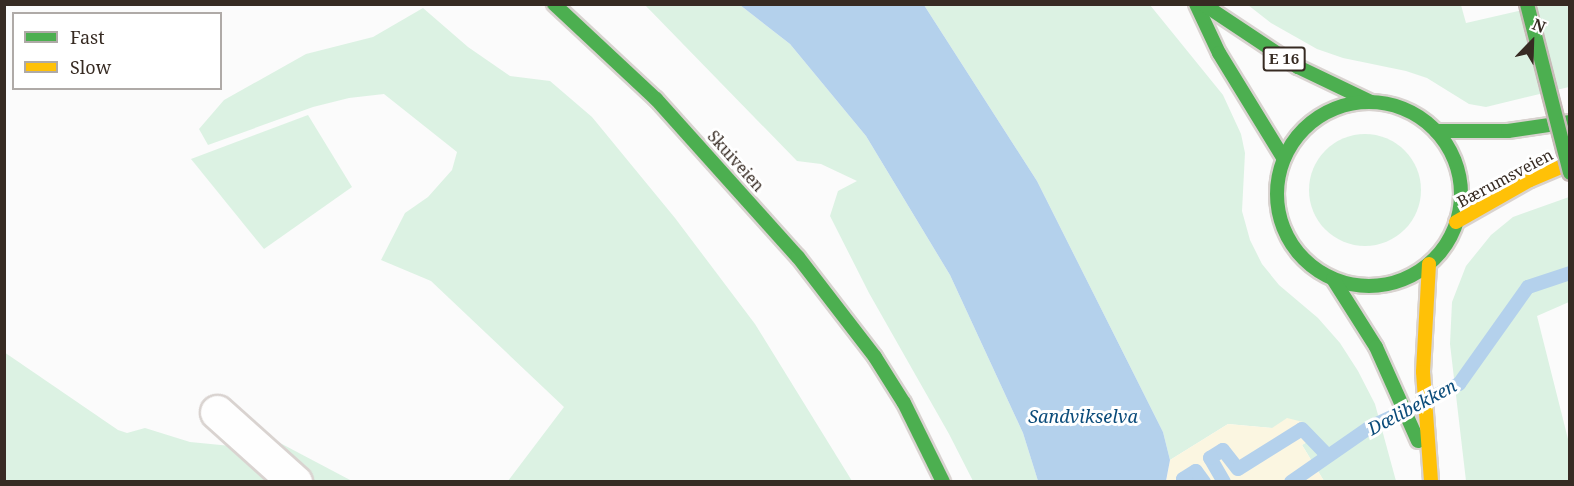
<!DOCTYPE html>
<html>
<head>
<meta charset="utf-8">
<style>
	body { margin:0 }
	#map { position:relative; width:1574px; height:486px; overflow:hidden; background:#fbfbfb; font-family:"Noto Serif",serif }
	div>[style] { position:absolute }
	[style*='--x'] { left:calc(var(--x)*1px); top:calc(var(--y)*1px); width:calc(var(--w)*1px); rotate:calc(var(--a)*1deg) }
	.green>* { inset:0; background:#dcf2e3 }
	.round { border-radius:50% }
	.sand>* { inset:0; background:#fbf6e1 }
	.water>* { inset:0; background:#b4d1ec }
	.stream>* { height:14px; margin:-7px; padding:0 7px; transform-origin:7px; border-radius:7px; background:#b4d1ec }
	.roads { filter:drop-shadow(2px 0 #d9d3d0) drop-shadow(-2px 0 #d9d3d0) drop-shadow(0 2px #d9d3d0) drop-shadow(0 -2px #d9d3d0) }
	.street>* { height:33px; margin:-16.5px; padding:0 16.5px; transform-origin:16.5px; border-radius:16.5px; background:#fefefe }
	.fast>* { height:14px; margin:-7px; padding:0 7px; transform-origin:7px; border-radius:7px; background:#4caf50 }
	.fast>.ring { margin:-7px; padding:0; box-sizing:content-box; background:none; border:14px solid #4caf50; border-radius:50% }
	.slow>* { height:14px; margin:-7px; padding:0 7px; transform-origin:7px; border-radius:7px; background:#ffc107 }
	.bridges { filter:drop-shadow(2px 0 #c8bcb9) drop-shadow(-2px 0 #c8bcb9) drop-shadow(0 2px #c8bcb9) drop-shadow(0 -2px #c8bcb9) }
	.fast-bridge>* { height:14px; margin:-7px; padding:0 7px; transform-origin:7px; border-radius:7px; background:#4caf50 }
	span { translate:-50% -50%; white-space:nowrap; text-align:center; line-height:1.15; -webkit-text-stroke:6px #fff; paint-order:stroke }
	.shield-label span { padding:2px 4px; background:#fff; border:2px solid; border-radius:4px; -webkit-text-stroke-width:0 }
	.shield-label { font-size:15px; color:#372b23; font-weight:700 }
	.street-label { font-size:16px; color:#372b23 }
	.water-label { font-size:18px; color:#0a4b7a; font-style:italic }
	.frame { position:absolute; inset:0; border:6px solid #372b23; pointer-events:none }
	.legend { position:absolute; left:12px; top:12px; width:210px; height:78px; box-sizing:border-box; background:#fff; border:2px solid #afaaa7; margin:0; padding:8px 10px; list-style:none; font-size:18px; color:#372b23 }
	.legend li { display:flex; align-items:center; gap:12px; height:30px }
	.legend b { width:30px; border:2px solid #afaaa7 }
	.north { position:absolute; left:1502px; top:12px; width:60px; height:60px; -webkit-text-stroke:4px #fff; paint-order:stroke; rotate:23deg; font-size:16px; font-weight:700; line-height:24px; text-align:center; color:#372b23 }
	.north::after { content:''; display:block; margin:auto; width:21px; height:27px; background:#372b23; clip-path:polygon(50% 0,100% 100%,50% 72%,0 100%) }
</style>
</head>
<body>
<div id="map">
	<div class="green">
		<div style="clip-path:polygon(645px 5px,740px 5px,790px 44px,866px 136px,950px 275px,1023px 433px,1038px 481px,973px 481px,949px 434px,869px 293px,830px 216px,838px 191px,857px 181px,821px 164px,797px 161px)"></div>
		<div style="clip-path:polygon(924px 5px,1150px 5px,1223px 95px,1241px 134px,1245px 153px,1242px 211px,1250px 240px,1262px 264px,1279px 285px,1318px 318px,1340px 343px,1358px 371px,1375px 404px,1396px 481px,1324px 481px,1302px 445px,1316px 436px,1272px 428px,1228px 424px,1170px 460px,1163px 432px,1037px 181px)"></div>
		<div style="clip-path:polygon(1248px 5px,1461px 5px,1466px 23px,1544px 5px,1569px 5px,1569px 87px,1486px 107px,1469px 104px,1427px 78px,1406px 71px,1343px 58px,1317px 49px,1271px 23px)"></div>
		<div style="clip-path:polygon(423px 8px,468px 47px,510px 76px,550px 81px,592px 117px,675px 218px,755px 324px,852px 481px,508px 481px,564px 407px,431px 281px,381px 260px,405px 213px,428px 197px,452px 170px,457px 152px,384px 94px,349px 98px,313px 107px,208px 145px,199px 129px,224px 100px,306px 54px,373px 37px)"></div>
		<div style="clip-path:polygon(308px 115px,352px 187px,264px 249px,191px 159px)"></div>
		<div class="round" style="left:1309px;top:134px;width:112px;height:112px"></div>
		<div style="clip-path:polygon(1569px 197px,1569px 302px,1537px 316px,1569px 443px,1569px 481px,1466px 481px,1450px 344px,1452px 302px,1466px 266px,1491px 235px,1513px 217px)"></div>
		<div style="clip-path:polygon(4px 352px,118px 430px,127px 433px,145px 428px,190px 442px,231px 446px,269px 481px,5px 481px)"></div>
		<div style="clip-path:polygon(280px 443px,352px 481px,314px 481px,298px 471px,284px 455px)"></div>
	</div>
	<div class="sand">
		<div style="clip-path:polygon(1287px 418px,1303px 422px,1317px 436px,1302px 445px,1324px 481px,1166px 482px,1170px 460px,1228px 424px,1272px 428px)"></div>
	</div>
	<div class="water">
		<div style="clip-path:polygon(740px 5px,924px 5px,1037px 181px,1163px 432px,1170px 460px,1166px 481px,1038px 481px,1023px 433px,950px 275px,866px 136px,790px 44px)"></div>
	</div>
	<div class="stream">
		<div style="--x:1426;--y:400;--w:37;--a:-26"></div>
		<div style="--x:1459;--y:384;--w:119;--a:-54.6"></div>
		<div style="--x:1528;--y:287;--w:44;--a:-18.4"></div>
		<div style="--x:1184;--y:482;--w:3;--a:-108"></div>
		<div style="--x:1183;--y:479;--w:15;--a:-32"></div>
		<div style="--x:1196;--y:471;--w:14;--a:54"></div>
		<div style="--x:1224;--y:482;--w:28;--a:-120"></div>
		<div style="--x:1210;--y:458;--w:15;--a:-32"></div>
		<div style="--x:1223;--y:450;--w:24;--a:52"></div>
		<div style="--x:1238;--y:469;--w:75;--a:-32"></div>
		<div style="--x:1302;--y:429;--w:37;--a:46"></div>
		<div style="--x:1291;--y:482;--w:96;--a:-34.8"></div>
		<div style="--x:1370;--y:427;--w:40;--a:-25"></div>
	</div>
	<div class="roads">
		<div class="street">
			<div style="--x:217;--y:412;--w:105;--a:41.9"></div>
		</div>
		<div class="fast">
			<div style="--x:554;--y:4;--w:139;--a:43"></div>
			<div style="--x:656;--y:99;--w:212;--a:48.1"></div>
			<div style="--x:798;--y:257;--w:126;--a:52.4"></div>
			<div style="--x:875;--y:357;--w:54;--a:57.8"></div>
			<div style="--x:904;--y:403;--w:88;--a:63.7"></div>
			<div style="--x:1196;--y:4;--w:54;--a:64.9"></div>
			<div style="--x:1219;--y:53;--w:124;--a:58.5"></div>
			<div style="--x:1203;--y:4;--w:114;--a:33.6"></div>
			<div style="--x:1298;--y:67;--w:81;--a:25.6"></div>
			<div class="ring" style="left:1277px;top:102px;width:170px;height:170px"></div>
			<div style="--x:1436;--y:131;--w:72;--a:0"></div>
			<div style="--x:1508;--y:131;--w:63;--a:-8.3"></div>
			<div style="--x:1333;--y:279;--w:80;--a:57.7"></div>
			<div style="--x:1376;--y:347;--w:103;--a:65.9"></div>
		</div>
		<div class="slow">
			<div style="--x:1456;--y:222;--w:85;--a:-29.6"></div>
			<div style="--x:1530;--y:180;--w:43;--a:-23"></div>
			<div style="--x:1429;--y:264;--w:108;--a:93.2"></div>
			<div style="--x:1423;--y:372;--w:110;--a:85.8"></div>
		</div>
	</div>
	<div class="bridges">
		<div class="fast-bridge">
			<div style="--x:1527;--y:4;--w:174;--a:75.7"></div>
		</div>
	</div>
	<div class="shield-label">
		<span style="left:1284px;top:59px">E 16</span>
	</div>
	<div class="street-label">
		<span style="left:736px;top:161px;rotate:48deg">Skuiveien</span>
		<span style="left:1505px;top:178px;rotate:-28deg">Bærumsveien</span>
	</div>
	<div class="water-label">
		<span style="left:1412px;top:407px;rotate:-28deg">Dælibekken</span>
		<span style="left:1083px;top:416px">Sandvikselva</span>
	</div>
	<div class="frame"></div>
	<ul class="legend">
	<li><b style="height:8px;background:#4caf50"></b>Fast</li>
	<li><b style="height:8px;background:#ffc107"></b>Slow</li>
	</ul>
	<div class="north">N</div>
</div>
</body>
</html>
